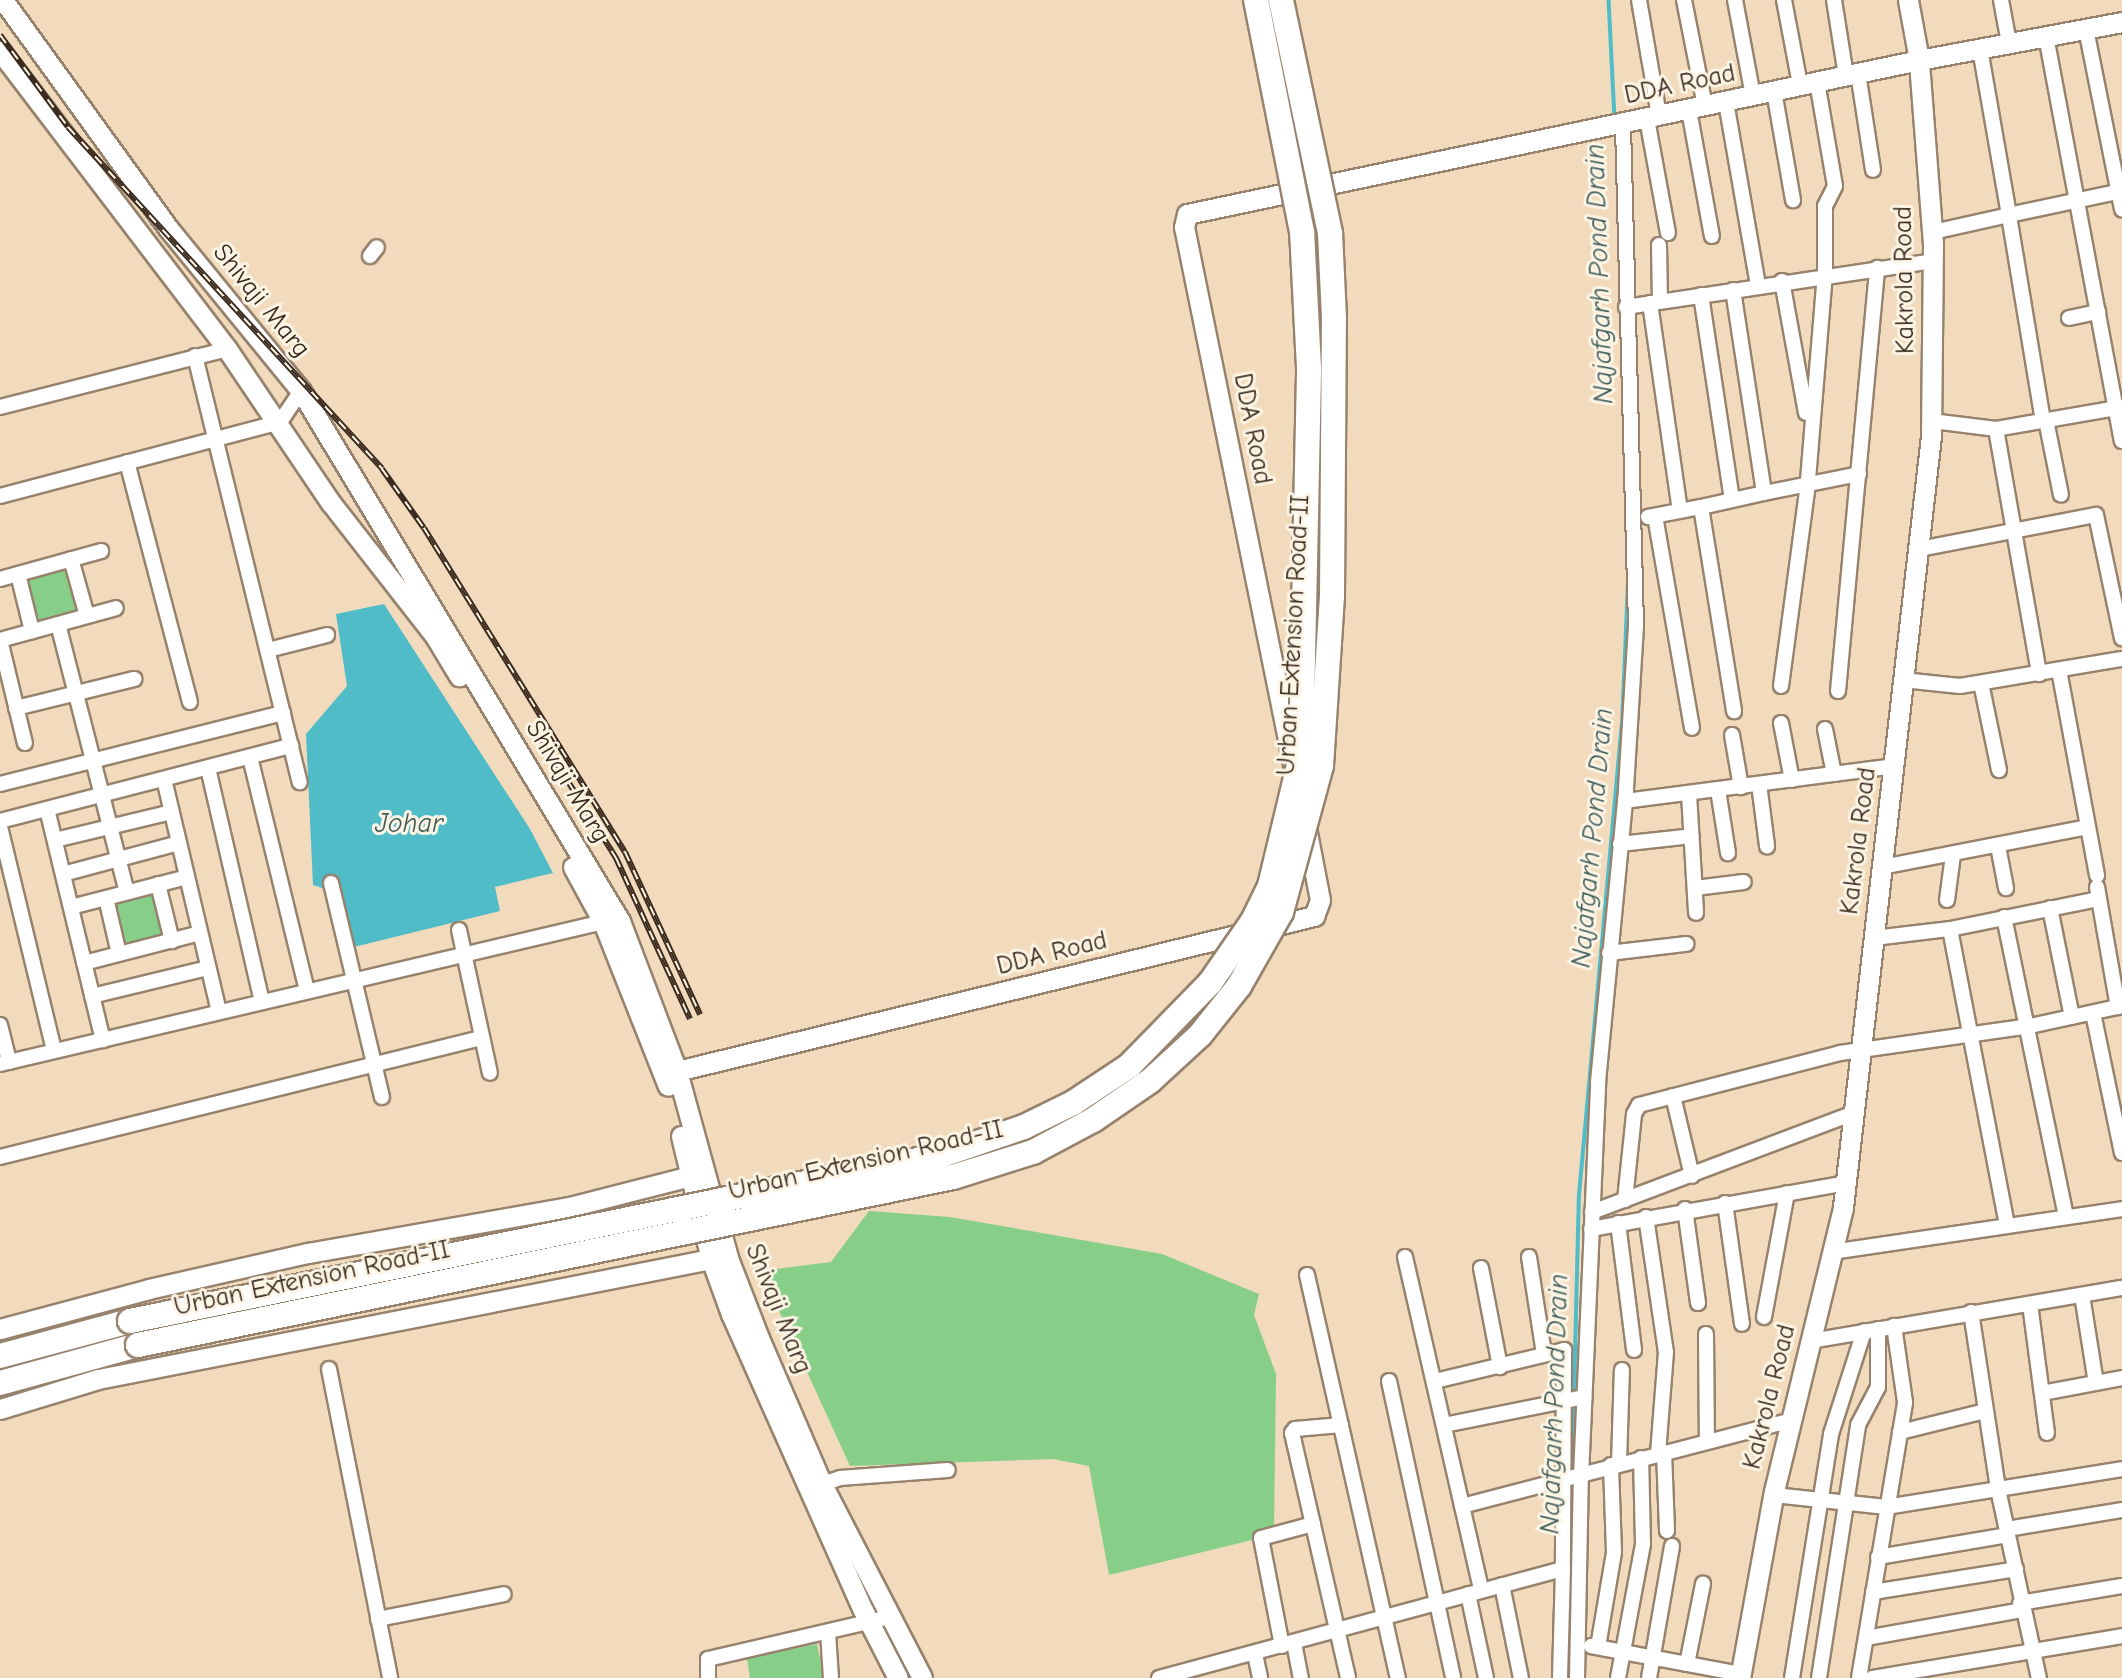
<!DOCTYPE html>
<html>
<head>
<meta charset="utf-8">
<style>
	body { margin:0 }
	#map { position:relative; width:2122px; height:1678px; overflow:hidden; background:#f2dbbc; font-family:"Comic Neue",sans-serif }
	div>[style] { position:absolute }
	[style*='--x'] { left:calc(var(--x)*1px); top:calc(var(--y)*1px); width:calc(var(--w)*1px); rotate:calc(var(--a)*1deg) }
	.green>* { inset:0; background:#87ce89; transform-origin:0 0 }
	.water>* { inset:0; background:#4fbcc8 }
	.stream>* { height:3.5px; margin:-1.75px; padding:0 1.75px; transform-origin:1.75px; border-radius:1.75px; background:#4fbcc8 }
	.roads { filter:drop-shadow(2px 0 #96826d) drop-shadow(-2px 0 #96826d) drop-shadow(0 2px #96826d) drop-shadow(0 -2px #96826d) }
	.street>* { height:14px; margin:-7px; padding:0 7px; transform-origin:7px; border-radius:7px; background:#fff }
	.secondary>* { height:19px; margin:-9.5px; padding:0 9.5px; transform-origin:9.5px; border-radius:9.5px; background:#fff }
	.highway>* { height:24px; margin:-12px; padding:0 12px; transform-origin:12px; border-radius:12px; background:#fff }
	.rail>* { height:6px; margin-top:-3px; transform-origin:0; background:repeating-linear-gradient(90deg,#fcf5e5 0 10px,#3b2a1e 0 20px); box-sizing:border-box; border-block:2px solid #3b2a1e }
	.bridges { filter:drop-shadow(2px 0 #96826d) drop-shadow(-2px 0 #96826d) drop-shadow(0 2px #96826d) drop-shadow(0 -2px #96826d) }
	.highway-bridge>* { height:24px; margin:-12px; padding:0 12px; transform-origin:12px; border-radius:12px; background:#fff }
	span { translate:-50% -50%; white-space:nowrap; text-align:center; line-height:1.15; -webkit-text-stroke:6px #fcf5e5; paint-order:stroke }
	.street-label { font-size:26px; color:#3b2a1e }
	.water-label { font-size:28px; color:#425d5a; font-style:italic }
</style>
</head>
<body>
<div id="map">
	<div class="green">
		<div style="left:70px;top:568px;width:43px;height:48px;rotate:75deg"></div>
		<div style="left:156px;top:888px;width:48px;height:48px;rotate:75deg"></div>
		<div style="clip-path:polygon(869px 1211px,950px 1217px,1162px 1254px,1259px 1294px,1254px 1315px,1276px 1374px,1274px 1530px,1252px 1540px,1109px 1575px,1089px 1466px,1053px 1459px,850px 1466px,761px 1271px,831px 1262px)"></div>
		<div style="clip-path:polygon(817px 1644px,824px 1678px,750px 1678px,747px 1658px)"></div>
	</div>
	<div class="water">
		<div style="clip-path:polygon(384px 604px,530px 829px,553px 873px,495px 887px,500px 911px,354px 947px,340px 894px,313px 885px,306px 734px,347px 686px,336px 614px)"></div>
	</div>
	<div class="stream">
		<div style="--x:1609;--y:0;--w:117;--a:87.1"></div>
		<div style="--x:1574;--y:1396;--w:201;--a:-88.6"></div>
		<div style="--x:1579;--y:1195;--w:471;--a:-84.8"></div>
		<div style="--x:1622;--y:726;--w:146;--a:-87.6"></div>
		<div style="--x:1572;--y:1473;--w:69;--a:-89.2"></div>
		<div style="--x:1570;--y:1525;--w:44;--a:-88.7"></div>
	</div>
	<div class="roads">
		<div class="street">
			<div style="--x:1639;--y:0;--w:118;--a:80.2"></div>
			<div style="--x:1684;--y:0;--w:108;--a:78.8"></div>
			<div style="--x:1735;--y:0;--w:98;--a:79.4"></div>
			<div style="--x:1784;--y:0;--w:86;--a:79.3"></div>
			<div style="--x:1834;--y:0;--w:77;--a:81"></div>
			<div style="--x:2001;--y:0;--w:44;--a:79.5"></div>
			<div style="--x:2086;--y:29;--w:184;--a:78.7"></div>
			<div style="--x:2046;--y:36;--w:412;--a:79.4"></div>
			<div style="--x:1858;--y:73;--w:98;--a:81.2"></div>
			<div style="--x:1774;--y:91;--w:111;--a:80.1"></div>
			<div style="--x:1726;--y:102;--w:186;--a:80.1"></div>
			<div style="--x:1689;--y:110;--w:128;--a:79.7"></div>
			<div style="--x:1647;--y:119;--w:116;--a:79.6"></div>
			<div style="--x:1933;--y:232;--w:78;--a:-12.6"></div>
			<div style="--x:2009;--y:215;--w:169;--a:-99.9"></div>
			<div style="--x:1659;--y:245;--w:57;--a:89"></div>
			<div style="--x:370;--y:256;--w:11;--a:-52"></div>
			<div style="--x:1782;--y:281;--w:134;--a:79.7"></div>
			<div style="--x:1733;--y:290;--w:205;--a:81.3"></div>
			<div style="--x:1764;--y:493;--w:65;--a:167.5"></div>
			<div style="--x:1701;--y:507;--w:207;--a:80.8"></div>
			<div style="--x:1701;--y:295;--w:207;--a:81.4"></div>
			<div style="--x:1650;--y:303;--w:210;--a:81.8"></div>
			<div style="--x:1626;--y:307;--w:310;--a:-8.5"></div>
			<div style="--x:2069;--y:318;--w:30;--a:-12"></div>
			<div style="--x:195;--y:356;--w:439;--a:76.2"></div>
			<div style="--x:0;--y:407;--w:234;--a:-14.3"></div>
			<div style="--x:2046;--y:420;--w:76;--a:78.7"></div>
			<div style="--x:1932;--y:421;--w:64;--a:7.1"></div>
			<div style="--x:1996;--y:429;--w:249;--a:80"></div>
			<div style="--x:2043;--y:421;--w:209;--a:-99.4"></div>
			<div style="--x:2009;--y:215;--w:116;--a:-12"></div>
			<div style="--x:1996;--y:429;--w:128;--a:-9.9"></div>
			<div style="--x:127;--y:462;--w:248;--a:75.3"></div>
			<div style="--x:1764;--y:493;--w:97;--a:-11.3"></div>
			<div style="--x:0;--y:496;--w:290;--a:-14.8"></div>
			<div style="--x:280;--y:422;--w:37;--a:-56"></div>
			<div style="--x:1655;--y:516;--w:215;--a:80.1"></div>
			<div style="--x:1648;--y:517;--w:54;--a:-10.7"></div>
			<div style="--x:1919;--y:549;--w:180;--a:-10.9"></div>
			<div style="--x:2096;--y:515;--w:126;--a:78.1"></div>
			<div style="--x:71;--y:559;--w:59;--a:74.3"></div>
			<div style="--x:18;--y:574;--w:59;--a:76.2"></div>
			<div style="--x:0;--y:579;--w:105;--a:-15.5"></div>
			<div style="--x:58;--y:624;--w:277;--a:75.6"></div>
			<div style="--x:0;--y:640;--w:120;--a:-15.4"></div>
			<div style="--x:0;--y:640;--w:106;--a:76.4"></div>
			<div style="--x:268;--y:650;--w:61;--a:-14.3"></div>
			<div style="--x:2059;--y:670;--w:209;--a:79.5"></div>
			<div style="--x:1903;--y:680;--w:57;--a:6"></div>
			<div style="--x:1960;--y:686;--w:164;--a:-9.5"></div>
			<div style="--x:1981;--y:683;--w:89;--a:78.3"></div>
			<div style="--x:1781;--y:686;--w:196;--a:-82.4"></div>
			<div style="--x:1807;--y:492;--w:218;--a:-85.3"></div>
			<div style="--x:1825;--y:275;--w:69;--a:-90"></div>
			<div style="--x:1825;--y:206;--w:22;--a:-63"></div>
			<div style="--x:1835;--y:186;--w:106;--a:-99.8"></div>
			<div style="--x:1838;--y:691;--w:425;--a:-84.7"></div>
			<div style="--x:16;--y:708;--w:122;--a:-13.8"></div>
			<div style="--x:1781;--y:723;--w:58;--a:79.1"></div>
			<div style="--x:1825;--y:729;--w:46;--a:78.7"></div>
			<div style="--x:1732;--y:735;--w:53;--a:80.2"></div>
			<div style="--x:250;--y:757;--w:241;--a:76.3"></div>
			<div style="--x:208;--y:768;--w:240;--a:77"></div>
			<div style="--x:164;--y:779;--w:239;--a:76.7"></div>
			<div style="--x:0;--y:784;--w:292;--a:-14.1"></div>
			<div style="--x:1759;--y:784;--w:63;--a:82.6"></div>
			<div style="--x:1718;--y:790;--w:64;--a:81"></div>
			<div style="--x:1689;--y:794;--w:119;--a:86.6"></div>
			<div style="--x:1625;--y:801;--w:271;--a:-7.4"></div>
			<div style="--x:47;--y:809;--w:238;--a:76.4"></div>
			<div style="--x:0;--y:821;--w:301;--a:-14.5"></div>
			<div style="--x:0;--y:827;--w:230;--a:76.4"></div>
			<div style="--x:55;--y:840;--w:120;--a:-13.5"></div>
			<div style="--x:1620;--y:844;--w:72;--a:-6.3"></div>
			<div style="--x:1998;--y:846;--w:43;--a:79.2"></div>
			<div style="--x:1882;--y:867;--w:209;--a:-11"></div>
			<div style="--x:63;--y:874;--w:120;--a:-15"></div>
			<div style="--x:331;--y:883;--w:220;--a:76.6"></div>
			<div style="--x:158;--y:884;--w:59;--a:76.2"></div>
			<div style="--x:2097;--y:887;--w:122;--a:80.1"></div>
			<div style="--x:1695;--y:888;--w:49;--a:-7"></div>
			<div style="--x:106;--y:898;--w:57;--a:76.9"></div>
			<div style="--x:1947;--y:900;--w:45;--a:-82.4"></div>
			<div style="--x:71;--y:907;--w:120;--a:-14.5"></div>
			<div style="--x:2050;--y:908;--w:111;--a:78.6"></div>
			<div style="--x:2004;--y:917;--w:306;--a:78.3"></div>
			<div style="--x:1950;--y:929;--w:301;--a:79.1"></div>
			<div style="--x:459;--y:930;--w:146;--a:77.8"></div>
			<div style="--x:1874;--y:938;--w:77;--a:-6.8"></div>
			<div style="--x:1950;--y:929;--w:152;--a:-11.4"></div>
			<div style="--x:1609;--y:953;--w:78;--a:-6.7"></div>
			<div style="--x:84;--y:963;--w:120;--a:-14.5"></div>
			<div style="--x:92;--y:996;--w:119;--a:-13.6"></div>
			<div style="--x:2093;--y:1013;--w:143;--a:78.3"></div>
			<div style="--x:0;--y:1025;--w:38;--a:76"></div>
			<div style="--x:0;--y:1064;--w:619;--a:-13.25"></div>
			<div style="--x:1673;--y:1096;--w:82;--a:76.6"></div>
			<div style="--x:0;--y:1157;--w:496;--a:-13.9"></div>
			<div style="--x:1625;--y:1200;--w:86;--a:-84"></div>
			<div style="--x:1634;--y:1114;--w:10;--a:-61"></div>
			<div style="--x:1639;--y:1105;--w:208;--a:-14.5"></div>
			<div style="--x:1840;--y:1053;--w:192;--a:-8.1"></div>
			<div style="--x:2030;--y:1026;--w:94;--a:-12.3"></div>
			<div style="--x:1725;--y:1203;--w:122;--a:82"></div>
			<div style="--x:1685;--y:1209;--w:95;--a:82.1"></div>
			<div style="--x:1592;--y:1212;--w:280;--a:-20.7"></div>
			<div style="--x:1646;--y:1217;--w:136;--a:81.6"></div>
			<div style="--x:1666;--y:1352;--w:101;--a:94.5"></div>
			<div style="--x:1618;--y:1223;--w:128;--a:82.8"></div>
			<div style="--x:1591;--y:1229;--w:259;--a:-10.2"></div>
			<div style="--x:1832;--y:1252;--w:293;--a:-8.4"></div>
			<div style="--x:1405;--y:1257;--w:342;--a:77.1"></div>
			<div style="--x:1529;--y:1257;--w:98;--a:81.2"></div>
			<div style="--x:1481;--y:1268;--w:101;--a:79.1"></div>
			<div style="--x:1307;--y:1275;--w:413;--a:77.3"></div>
			<div style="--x:2082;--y:1295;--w:89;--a:81"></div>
			<div style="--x:2030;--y:1304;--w:130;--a:82.5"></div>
			<div style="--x:1971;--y:1312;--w:179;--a:81.3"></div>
			<div style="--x:1998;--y:1489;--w:193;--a:77.8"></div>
			<div style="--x:1764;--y:1317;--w:126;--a:-79.5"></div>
			<div style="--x:1706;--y:1334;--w:107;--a:89.5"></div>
			<div style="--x:1811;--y:1341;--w:315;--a:-9.7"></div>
			<div style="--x:329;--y:1369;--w:315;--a:78.8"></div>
			<div style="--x:1389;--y:1381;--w:304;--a:77.8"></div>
			<div style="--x:1435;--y:1381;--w:133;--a:-13.5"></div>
			<div style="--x:1564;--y:1350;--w:219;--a:90.3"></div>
			<div style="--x:2042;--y:1393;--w:81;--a:-10.6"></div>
			<div style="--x:1341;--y:1425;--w:46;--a:175"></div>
			<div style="--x:1295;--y:1429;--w:5;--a:127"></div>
			<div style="--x:1292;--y:1433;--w:251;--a:77.1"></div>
			<div style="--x:1444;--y:1425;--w:143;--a:-11.3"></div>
			<div style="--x:1900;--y:1432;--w:88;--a:-13.9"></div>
			<div style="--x:1664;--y:1452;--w:79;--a:87.8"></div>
			<div style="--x:1619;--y:1463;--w:93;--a:-88.2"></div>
			<div style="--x:822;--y:1484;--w:19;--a:-18"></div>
			<div style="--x:840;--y:1478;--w:108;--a:-4.2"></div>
			<div style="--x:1774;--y:1495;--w:113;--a:6.1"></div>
			<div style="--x:1886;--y:1507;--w:239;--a:-9.1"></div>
			<div style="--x:1462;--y:1506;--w:341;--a:-14.6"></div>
			<div style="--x:2007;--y:1529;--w:117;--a:-9.4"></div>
			<div style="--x:1878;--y:1557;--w:132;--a:-9.6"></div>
			<div style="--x:1502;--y:1585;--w:95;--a:78.5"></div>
			<div style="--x:1873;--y:1592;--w:145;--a:-9.1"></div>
			<div style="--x:1468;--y:1594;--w:86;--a:77.9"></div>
			<div style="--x:2020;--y:1603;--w:103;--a:-9.5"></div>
			<div style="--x:378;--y:1619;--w:128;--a:-11.2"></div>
			<div style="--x:828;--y:1632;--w:46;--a:86.3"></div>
			<div style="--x:1866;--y:1638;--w:158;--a:-10.2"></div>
			<div style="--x:1294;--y:1643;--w:36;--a:79"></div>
			<div style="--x:1282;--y:1646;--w:110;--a:-101"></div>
			<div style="--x:1261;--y:1538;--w:54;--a:-15.1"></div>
			<div style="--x:1591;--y:1646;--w:153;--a:10.6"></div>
			<div style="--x:1598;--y:1647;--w:96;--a:-80.4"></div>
			<div style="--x:1614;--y:1552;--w:87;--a:-92"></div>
			<div style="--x:1255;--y:1654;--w:25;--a:78"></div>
			<div style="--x:1687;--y:1664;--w:82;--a:-78.7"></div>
			<div style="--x:708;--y:1678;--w:19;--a:-90"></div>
			<div style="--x:708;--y:1659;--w:187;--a:-13"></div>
			<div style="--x:1159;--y:1678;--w:418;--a:-15.1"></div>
			<div style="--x:1563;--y:1569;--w:109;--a:91.6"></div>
			<div style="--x:1577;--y:1678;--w:201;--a:-88.9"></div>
			<div style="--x:1581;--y:1477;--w:395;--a:-87.5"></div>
			<div style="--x:1598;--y:1082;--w:294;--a:-84.5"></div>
			<div style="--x:1626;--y:789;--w:164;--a:-86.5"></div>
			<div style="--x:1636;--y:625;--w:501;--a:-91.49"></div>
			<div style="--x:1618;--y:1678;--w:136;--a:-79.4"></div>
			<div style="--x:1643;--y:1544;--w:86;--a:-91.3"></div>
			<div style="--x:1649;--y:1678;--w:134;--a:-80.1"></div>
			<div style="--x:1792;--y:1678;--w:247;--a:-80.9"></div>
			<div style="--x:1831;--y:1434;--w:108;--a:-72.2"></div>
			<div style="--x:1819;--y:1678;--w:256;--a:-81.2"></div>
			<div style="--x:1858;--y:1425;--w:43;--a:-62.2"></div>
			<div style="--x:1878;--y:1387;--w:58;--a:-90"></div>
			<div style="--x:1859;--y:1678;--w:280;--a:-80.5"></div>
			<div style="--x:1905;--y:1402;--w:77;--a:-98.2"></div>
			<div style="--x:1872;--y:1678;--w:254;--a:-9.5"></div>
		</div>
		<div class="secondary">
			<div style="--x:3;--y:0;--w:281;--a:54.1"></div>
			<div style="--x:168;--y:228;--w:210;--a:50.8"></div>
			<div style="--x:301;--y:391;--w:619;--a:58.96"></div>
			<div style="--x:620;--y:921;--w:160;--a:69.2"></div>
			<div style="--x:677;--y:1071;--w:194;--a:74.7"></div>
			<div style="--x:728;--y:1258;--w:86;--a:68.8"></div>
			<div style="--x:759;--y:1338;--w:159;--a:66.7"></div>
			<div style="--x:822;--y:1484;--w:218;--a:62.7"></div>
			<div style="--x:0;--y:51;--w:375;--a:52.7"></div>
			<div style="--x:227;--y:349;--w:186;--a:56"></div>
			<div style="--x:331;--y:503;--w:169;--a:52"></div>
			<div style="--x:435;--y:636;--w:47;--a:59"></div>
			<div style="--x:1293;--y:764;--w:548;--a:-101.47"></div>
			<div style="--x:1184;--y:227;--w:13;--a:-77"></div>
			<div style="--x:1187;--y:214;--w:748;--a:-11.88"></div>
			<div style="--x:1919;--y:60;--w:207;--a:-10.6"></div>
			<div style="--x:573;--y:867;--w:63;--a:61.4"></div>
			<div style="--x:603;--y:922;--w:176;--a:68.4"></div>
			<div style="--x:677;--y:1071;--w:656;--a:-13.68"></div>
			<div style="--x:1314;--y:916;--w:17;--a:-69"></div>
			<div style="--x:1320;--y:900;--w:74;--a:-100.9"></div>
			<div style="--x:681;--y:1136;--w:127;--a:76.3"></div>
			<div style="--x:711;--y:1259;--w:59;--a:70"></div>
			<div style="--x:731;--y:1314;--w:324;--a:66"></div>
			<div style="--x:863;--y:1610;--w:76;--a:62.8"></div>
			<div style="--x:0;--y:1329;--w:154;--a:-15"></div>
			<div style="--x:149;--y:1289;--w:163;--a:-12.8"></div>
			<div style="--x:308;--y:1253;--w:265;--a:-10"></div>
			<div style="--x:569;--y:1207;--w:126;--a:-14.3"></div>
			<div style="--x:0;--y:1409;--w:102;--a:-17"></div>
			<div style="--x:98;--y:1379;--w:625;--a:-11.08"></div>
			<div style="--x:1740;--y:1678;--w:190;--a:-79.7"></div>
			<div style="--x:1774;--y:1491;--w:292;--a:-76.3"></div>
			<div style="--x:1843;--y:1207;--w:776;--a:-83.49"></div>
			<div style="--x:1931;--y:436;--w:192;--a:-89.4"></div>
			<div style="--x:1933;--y:244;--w:185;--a:-94.4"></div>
			<div style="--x:1919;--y:60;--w:61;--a:-100.4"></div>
		</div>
		<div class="highway">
			<div style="--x:0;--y:1356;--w:135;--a:-15.1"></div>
			<div style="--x:0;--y:1383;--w:143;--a:-15.4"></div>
		</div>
	</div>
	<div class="rail">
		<div style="--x:0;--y:35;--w:114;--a:53.5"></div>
		<div style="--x:68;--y:127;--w:464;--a:47.4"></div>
		<div style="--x:382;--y:469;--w:72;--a:54.6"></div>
		<div style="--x:424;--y:528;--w:381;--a:58.2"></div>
		<div style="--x:625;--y:852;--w:179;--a:65.2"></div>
		<div style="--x:537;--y:732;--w:149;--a:57.9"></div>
		<div style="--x:616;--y:858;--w:177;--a:65.3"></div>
	</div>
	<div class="bridges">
		<div class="highway-bridge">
			<div style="--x:130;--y:1321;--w:829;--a:-11.55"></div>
			<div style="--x:942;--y:1155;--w:87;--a:-18.9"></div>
			<div style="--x:1024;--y:1127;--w:55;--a:-26.1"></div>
			<div style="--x:1073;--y:1103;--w:67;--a:-33.5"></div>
			<div style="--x:1129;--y:1066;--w:116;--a:-45.7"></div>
			<div style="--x:1210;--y:983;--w:75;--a:-55.3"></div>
			<div style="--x:1253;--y:921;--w:39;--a:-64"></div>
			<div style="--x:1270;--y:886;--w:124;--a:-76.5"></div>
			<div style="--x:1299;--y:765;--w:58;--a:-87"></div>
			<div style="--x:1302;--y:707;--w:339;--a:-88.8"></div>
			<div style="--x:1309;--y:368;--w:136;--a:-92.9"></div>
			<div style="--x:1302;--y:232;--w:237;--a:-101.2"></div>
			<div style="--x:138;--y:1345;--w:832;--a:-11.65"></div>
			<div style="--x:953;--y:1177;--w:84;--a:-17.4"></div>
			<div style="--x:1033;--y:1152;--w:68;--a:-28.1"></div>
			<div style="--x:1093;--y:1120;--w:69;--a:-34.4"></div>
			<div style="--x:1150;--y:1081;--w:68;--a:-42.6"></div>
			<div style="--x:1200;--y:1035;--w:63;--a:-51.5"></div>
			<div style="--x:1239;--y:986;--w:85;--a:-60.4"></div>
			<div style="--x:1281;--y:912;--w:151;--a:-74.7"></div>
			<div style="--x:1321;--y:766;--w:170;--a:-86.3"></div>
			<div style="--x:1332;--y:596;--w:278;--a:-89.6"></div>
			<div style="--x:1334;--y:318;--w:85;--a:-92.7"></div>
			<div style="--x:1330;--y:233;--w:238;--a:-101.9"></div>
		</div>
	</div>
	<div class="street-label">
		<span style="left:1680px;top:85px;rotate:-12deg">DDA Road</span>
		<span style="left:1905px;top:280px;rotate:-91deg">Kakrola Road</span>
		<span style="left:261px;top:301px;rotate:51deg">Shivaji Marg</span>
		<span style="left:1252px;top:429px;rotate:79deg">DDA Road</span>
		<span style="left:1294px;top:635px;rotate:-87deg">Urban Extension Road-II</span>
		<span style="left:567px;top:782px;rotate:59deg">Shivaji Marg</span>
		<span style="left:1859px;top:841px;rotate:-83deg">Kakrola Road</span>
		<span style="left:1052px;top:954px;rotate:-14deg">DDA Road</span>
		<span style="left:866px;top:1161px;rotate:-13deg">Urban Extension Road-II</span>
		<span style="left:312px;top:1279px;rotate:-12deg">Urban Extension Road-II</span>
		<span style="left:778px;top:1309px;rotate:68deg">Shivaji Marg</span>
		<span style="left:1770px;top:1397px;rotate:-76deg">Kakrola Road</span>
	</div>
	<div class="water-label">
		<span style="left:1599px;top:274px;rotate:-92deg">Najafgarh Pond Drain</span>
		<span style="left:409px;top:823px">Johar</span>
		<span style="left:1592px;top:838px;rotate:-85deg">Najafgarh Pond Drain</span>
		<span style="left:1554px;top:1404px;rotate:-88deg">Najafgarh Pond Drain</span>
	</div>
</div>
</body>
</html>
